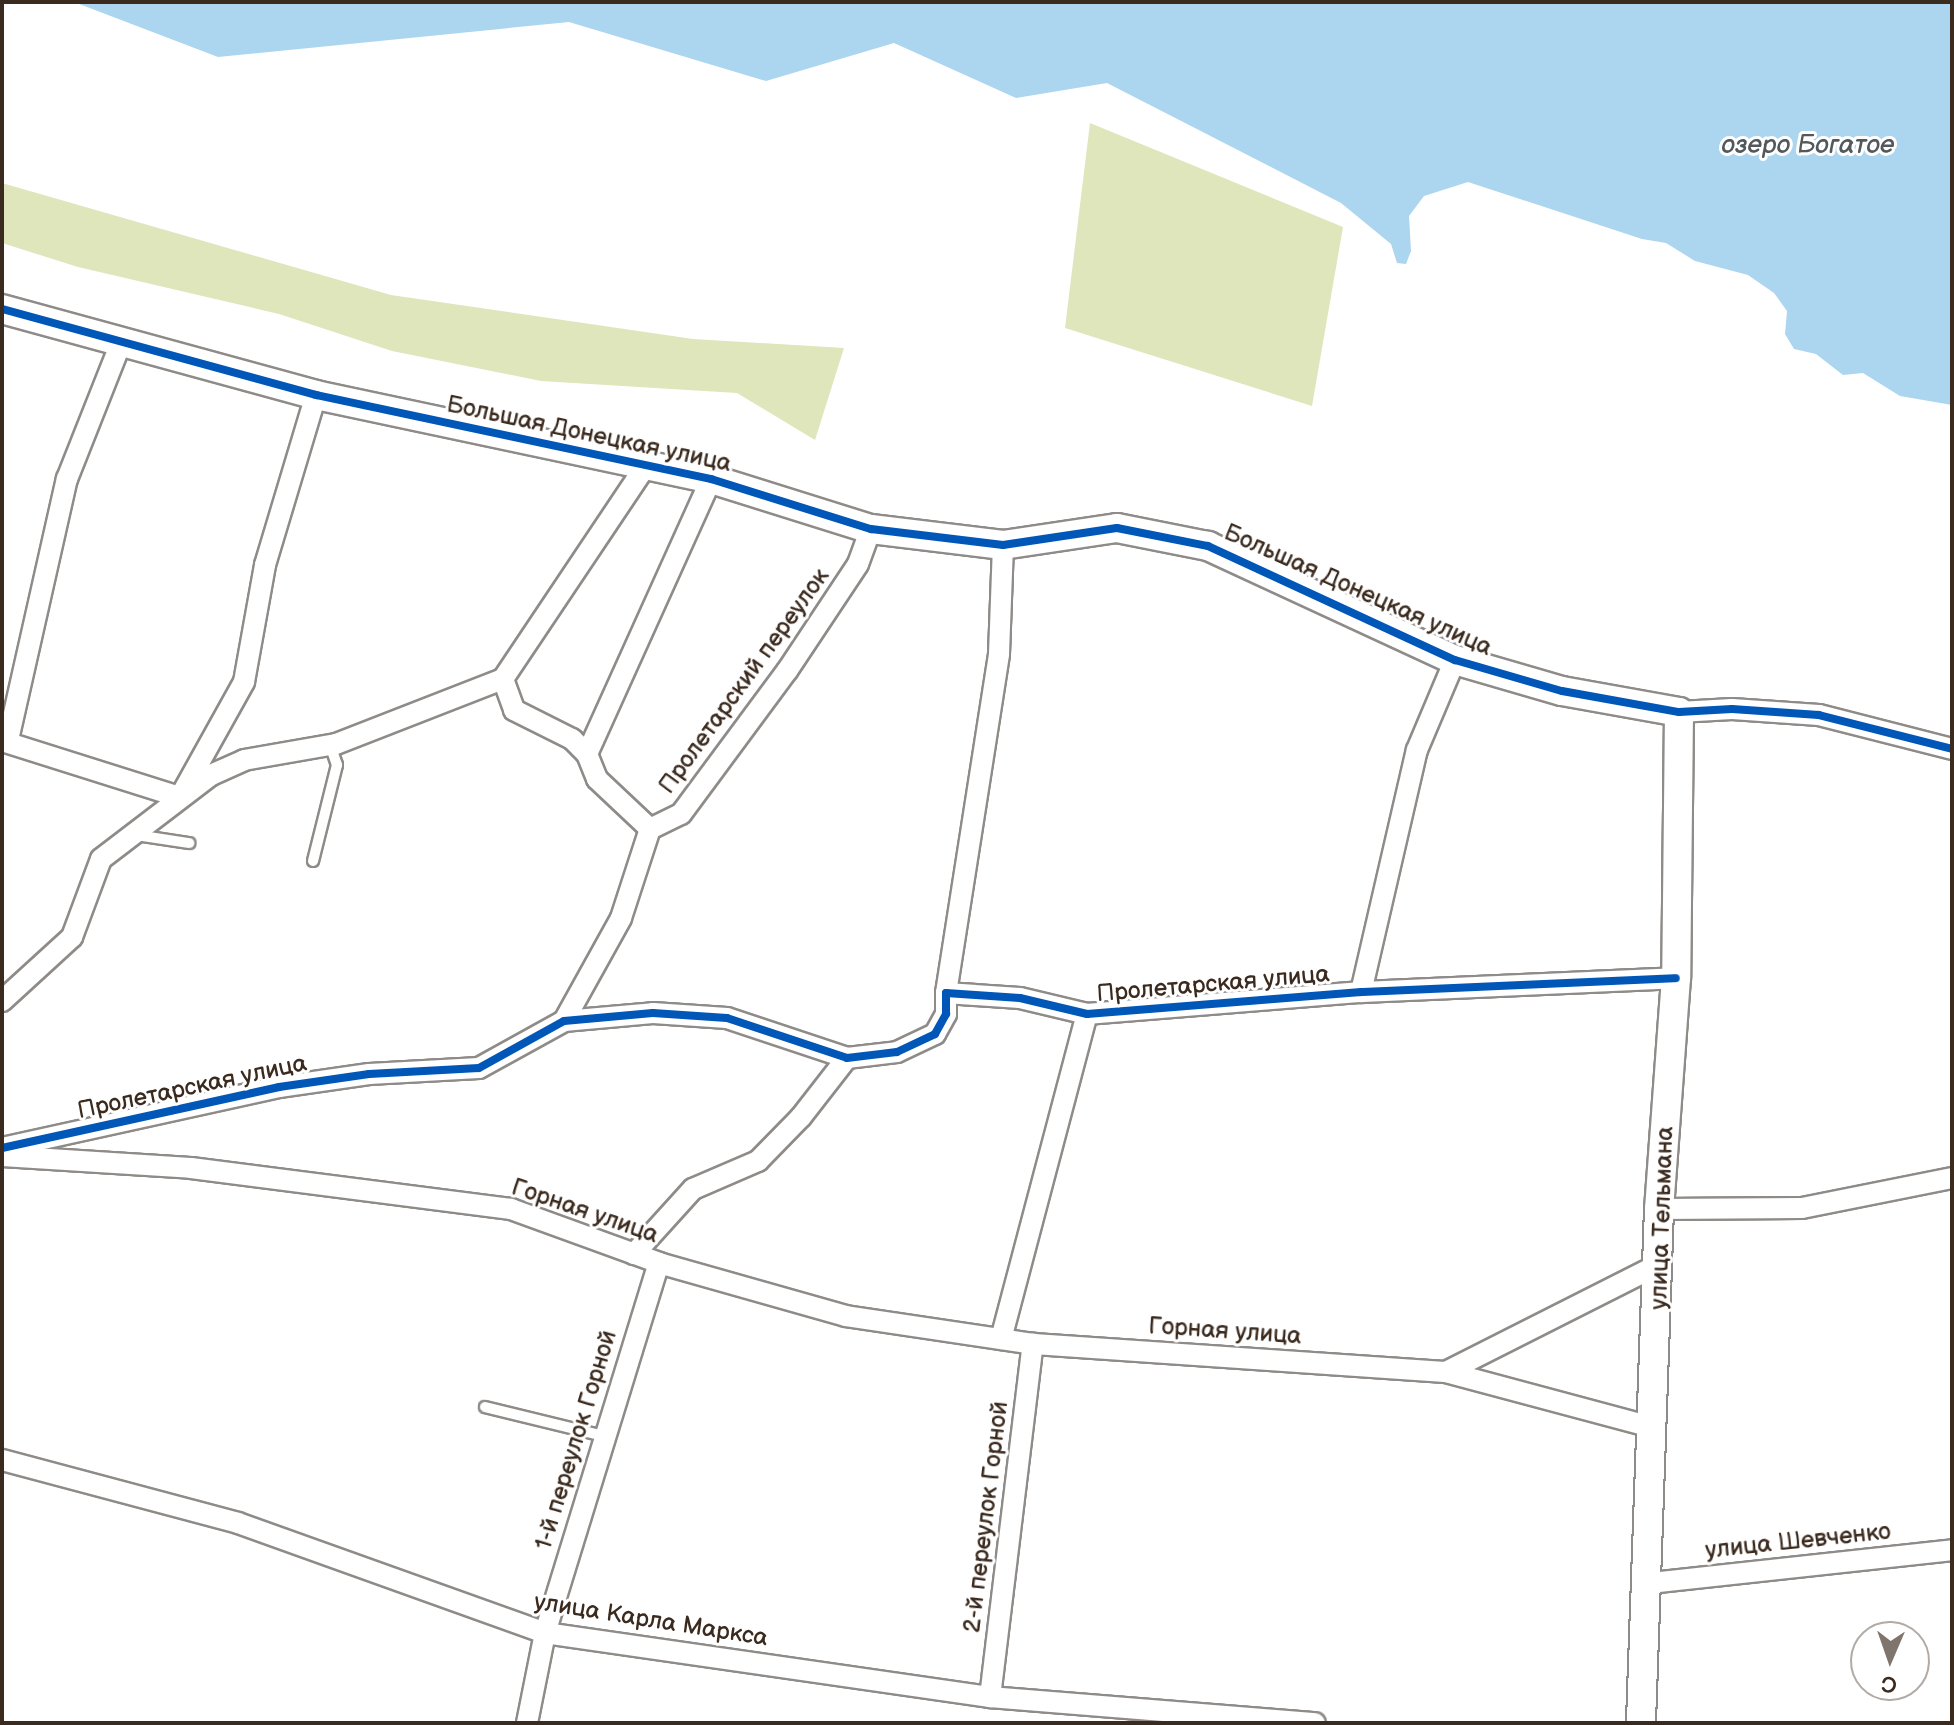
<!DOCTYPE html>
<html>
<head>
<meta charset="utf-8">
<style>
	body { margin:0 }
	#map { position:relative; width:1954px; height:1725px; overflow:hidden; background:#fff; font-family:"Balsamiq Sans",sans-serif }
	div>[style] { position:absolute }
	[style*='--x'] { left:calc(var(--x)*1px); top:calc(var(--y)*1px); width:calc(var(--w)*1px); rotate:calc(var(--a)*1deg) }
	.green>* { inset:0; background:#dfe6bc }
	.water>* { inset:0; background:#acd5ef }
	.roads { filter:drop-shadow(2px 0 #8e8b88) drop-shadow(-2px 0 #8e8b88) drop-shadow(0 2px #8e8b88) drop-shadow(0 -2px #8e8b88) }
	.lane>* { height:10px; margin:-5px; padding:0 5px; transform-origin:5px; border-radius:5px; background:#fff }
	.street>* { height:20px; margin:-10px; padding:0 10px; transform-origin:10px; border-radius:10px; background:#fff }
	.secondary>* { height:28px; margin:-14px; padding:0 14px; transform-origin:14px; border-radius:14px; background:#fff }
	.cycleway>* { height:8px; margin:-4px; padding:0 4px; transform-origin:4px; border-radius:4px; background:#0057b8 }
	span { translate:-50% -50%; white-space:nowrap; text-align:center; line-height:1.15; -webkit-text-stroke:6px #fff; paint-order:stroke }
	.street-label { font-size:24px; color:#3b2a1e }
	.water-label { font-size:26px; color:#52585b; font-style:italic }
	.frame { position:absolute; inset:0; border:4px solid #3b2a1e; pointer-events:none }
	.north { position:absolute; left:1850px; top:1621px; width:80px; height:80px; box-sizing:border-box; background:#fff; border:2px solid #b1aaa5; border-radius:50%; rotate:182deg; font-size:22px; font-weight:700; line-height:32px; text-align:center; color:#3b2a1e }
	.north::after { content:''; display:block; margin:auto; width:28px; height:36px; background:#80756d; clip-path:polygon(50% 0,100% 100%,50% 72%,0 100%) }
</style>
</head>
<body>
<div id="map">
	<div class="green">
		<div style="clip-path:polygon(1090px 123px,1343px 227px,1312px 406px,1065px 328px)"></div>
		<div style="clip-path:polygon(2px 183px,391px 295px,693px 339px,844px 348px,815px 440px,737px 393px,541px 381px,392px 351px,279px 314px,78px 267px,2px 243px)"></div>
	</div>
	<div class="water">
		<div style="clip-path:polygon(74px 2px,1952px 2px,1952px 405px,1900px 396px,1863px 373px,1843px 375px,1816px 354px,1794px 349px,1785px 334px,1787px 311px,1774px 293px,1748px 275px,1695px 261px,1666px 243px,1642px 239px,1468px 182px,1424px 196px,1409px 216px,1411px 251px,1406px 264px,1397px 263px,1391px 244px,1341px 203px,1107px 83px,1016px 98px,894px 43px,766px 81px,569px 22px,218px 57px)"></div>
	</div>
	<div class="roads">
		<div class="lane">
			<div style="--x:136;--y:835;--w:54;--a:8.6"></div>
			<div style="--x:313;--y:861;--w:99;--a:-76"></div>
			<div style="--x:337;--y:765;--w:21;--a:-109"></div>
			<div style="--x:485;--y:1407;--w:122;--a:13.7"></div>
		</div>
		<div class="street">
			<div style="--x:503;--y:679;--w:33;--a:70"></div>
			<div style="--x:514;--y:710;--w:65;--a:26.6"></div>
			<div style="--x:572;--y:739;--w:21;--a:45"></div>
			<div style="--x:587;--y:754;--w:27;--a:68"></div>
			<div style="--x:597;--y:779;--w:73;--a:43.3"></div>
			<div style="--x:1679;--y:712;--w:53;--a:-3.2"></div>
			<div style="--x:1732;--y:709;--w:87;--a:3.9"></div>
			<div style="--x:1819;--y:715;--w:137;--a:14.3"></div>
			<div style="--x:8;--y:740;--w:268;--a:-77.3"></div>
			<div style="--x:67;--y:479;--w:144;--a:-68.4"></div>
			<div style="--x:2;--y:741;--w:187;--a:17.5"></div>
			<div style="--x:180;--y:797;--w:132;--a:-60.9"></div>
			<div style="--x:244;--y:682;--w:119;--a:-79.8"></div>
			<div style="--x:265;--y:565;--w:177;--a:-73.3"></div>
			<div style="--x:587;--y:754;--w:302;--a:-65.7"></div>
			<div style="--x:1361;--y:992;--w:248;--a:-77"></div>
			<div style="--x:1417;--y:750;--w:98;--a:-67.1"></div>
			<div style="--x:946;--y:993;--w:343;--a:-81.1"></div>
			<div style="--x:999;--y:654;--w:109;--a:-87.9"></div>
			<div style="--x:2;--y:1001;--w:95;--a:-42.4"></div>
			<div style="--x:72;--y:937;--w:83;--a:-69.6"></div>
			<div style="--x:101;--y:859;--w:138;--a:-37.4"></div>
			<div style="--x:211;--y:775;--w:36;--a:-24"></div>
			<div style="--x:244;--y:760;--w:93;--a:-9.9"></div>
			<div style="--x:336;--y:744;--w:179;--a:-21.3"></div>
			<div style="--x:503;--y:679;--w:257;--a:-56.2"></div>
			<div style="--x:564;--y:1021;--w:118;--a:-61"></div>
			<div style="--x:621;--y:918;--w:94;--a:-72"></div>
			<div style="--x:650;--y:829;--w:34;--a:-26"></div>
			<div style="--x:681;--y:814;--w:178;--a:-53.5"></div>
			<div style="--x:787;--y:671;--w:128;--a:-56.4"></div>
			<div style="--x:858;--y:564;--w:37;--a:-70"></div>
			<div style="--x:2;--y:1148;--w:284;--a:-12.4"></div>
			<div style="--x:279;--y:1087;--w:91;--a:-8.2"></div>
			<div style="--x:369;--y:1074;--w:110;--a:-3.1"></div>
			<div style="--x:479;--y:1068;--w:97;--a:-28.9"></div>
			<div style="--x:564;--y:1021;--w:89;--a:-5.1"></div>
			<div style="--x:653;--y:1013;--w:74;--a:3.9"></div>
			<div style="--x:727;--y:1018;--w:126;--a:18.4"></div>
			<div style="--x:847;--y:1058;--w:50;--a:-6.8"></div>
			<div style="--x:897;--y:1052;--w:42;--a:-25.3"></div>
			<div style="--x:935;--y:1034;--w:23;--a:-61"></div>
			<div style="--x:946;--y:1014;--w:21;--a:-90"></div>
			<div style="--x:946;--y:993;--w:74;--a:3.9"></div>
			<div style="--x:1020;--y:998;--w:69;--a:13.4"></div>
			<div style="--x:1087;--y:1014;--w:275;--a:-4.6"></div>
			<div style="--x:1361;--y:992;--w:315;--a:-2.5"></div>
			<div style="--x:2;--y:1156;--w:189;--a:3.6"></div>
			<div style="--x:191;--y:1168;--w:323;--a:7.3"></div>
			<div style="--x:511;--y:1209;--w:158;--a:20"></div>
			<div style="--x:659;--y:1263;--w:194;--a:15.8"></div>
			<div style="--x:846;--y:1316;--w:189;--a:8.5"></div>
			<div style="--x:1033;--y:1344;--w:414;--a:3.9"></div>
			<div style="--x:1446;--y:1372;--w:216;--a:15"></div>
			<div style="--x:1659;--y:1209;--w:143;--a:-0.4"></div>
			<div style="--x:1802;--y:1208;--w:153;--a:-11.3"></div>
			<div style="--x:634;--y:1254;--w:88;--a:-47.8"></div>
			<div style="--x:693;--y:1189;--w:71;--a:-23.3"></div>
			<div style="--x:758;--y:1161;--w:62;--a:-45.7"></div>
			<div style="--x:801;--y:1117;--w:75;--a:-52.1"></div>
			<div style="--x:1001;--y:1339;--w:336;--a:-75.2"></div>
			<div style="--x:1446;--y:1372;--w:240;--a:-26.8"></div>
			<div style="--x:2;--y:1460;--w:244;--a:14.9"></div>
			<div style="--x:238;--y:1523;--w:326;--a:19.7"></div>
			<div style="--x:545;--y:1633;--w:450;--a:8.2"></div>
			<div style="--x:990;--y:1697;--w:326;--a:4.6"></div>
			<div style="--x:1650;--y:1583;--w:304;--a:-6.2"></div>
			<div style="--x:990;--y:1697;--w:356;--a:-83.1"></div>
			<div style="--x:527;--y:1723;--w:92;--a:-78.7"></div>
			<div style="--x:545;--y:1633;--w:387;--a:-72.9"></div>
		</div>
		<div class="secondary">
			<div style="--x:2;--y:309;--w:326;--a:15.3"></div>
			<div style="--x:316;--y:395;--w:404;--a:12"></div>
			<div style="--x:711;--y:479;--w:168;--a:17.4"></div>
			<div style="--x:871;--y:529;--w:133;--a:6.9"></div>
			<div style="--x:1003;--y:545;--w:115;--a:-8.5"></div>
			<div style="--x:1117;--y:528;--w:93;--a:11.2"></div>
			<div style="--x:1208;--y:546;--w:272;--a:24.8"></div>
			<div style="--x:1455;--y:660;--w:111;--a:16.2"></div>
			<div style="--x:1562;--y:691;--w:119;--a:10.2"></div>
			<div style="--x:1679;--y:712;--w:266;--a:90.6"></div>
			<div style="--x:1676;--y:978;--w:232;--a:94.2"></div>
			<div style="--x:1659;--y:1209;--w:514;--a:92.01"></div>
		</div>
	</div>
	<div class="cycleway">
		<div style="--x:2;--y:309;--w:326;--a:15.3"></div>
		<div style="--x:316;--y:395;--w:404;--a:12"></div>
		<div style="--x:711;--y:479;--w:168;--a:17.4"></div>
		<div style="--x:871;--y:529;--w:133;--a:6.9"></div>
		<div style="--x:1003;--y:545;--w:115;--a:-8.5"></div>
		<div style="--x:1117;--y:528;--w:93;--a:11.2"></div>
		<div style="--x:1208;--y:546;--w:272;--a:24.8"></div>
		<div style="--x:1455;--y:660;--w:111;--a:16.2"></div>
		<div style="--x:1562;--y:691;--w:119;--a:10.2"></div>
		<div style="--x:1679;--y:712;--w:53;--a:-3.2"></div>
		<div style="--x:1732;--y:709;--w:87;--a:3.9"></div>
		<div style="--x:1819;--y:715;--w:137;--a:14.3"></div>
		<div style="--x:2;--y:1148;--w:284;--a:-12.4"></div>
		<div style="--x:279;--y:1087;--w:91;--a:-8.2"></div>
		<div style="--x:369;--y:1074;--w:110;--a:-3.1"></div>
		<div style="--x:479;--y:1068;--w:97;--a:-28.9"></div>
		<div style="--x:564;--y:1021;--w:89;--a:-5.1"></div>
		<div style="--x:653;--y:1013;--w:74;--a:3.9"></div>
		<div style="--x:727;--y:1018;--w:126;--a:18.4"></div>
		<div style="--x:847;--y:1058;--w:50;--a:-6.8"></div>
		<div style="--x:897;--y:1052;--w:42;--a:-25.3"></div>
		<div style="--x:935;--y:1034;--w:23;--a:-61"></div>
		<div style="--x:946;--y:1014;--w:21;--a:-90"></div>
		<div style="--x:946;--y:993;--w:74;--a:3.9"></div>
		<div style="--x:1020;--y:998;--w:69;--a:13.4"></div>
		<div style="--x:1087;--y:1014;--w:275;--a:-4.6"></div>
		<div style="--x:1361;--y:992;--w:315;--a:-2.5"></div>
	</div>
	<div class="street-label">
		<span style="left:589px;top:434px;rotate:12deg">Большая Донецкая улица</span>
		<span style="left:1358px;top:590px;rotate:24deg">Большая Донецкая улица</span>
		<span style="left:744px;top:681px;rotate:-54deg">Пролетарский переулок</span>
		<span style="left:1213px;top:984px;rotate:-5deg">Пролетарская улица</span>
		<span style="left:192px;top:1087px;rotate:-12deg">Пролетарская улица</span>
		<span style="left:585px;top:1211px;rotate:19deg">Горная улица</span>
		<span style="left:1662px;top:1218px;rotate:-88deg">улица Тельмана</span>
		<span style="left:1225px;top:1331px;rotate:4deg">Горная улица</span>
		<span style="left:576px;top:1440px;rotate:-73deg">1-й переулок Горной</span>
		<span style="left:986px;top:1517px;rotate:-83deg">2-й переулок Горной</span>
		<span style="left:1798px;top:1541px;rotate:-6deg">улица Шевченко</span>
		<span style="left:651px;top:1620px;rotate:9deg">улица Карла Маркса</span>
	</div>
	<div class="water-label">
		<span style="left:1808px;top:146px">озеро Богатое</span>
	</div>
	<div class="frame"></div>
	<div class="north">С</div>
</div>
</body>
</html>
